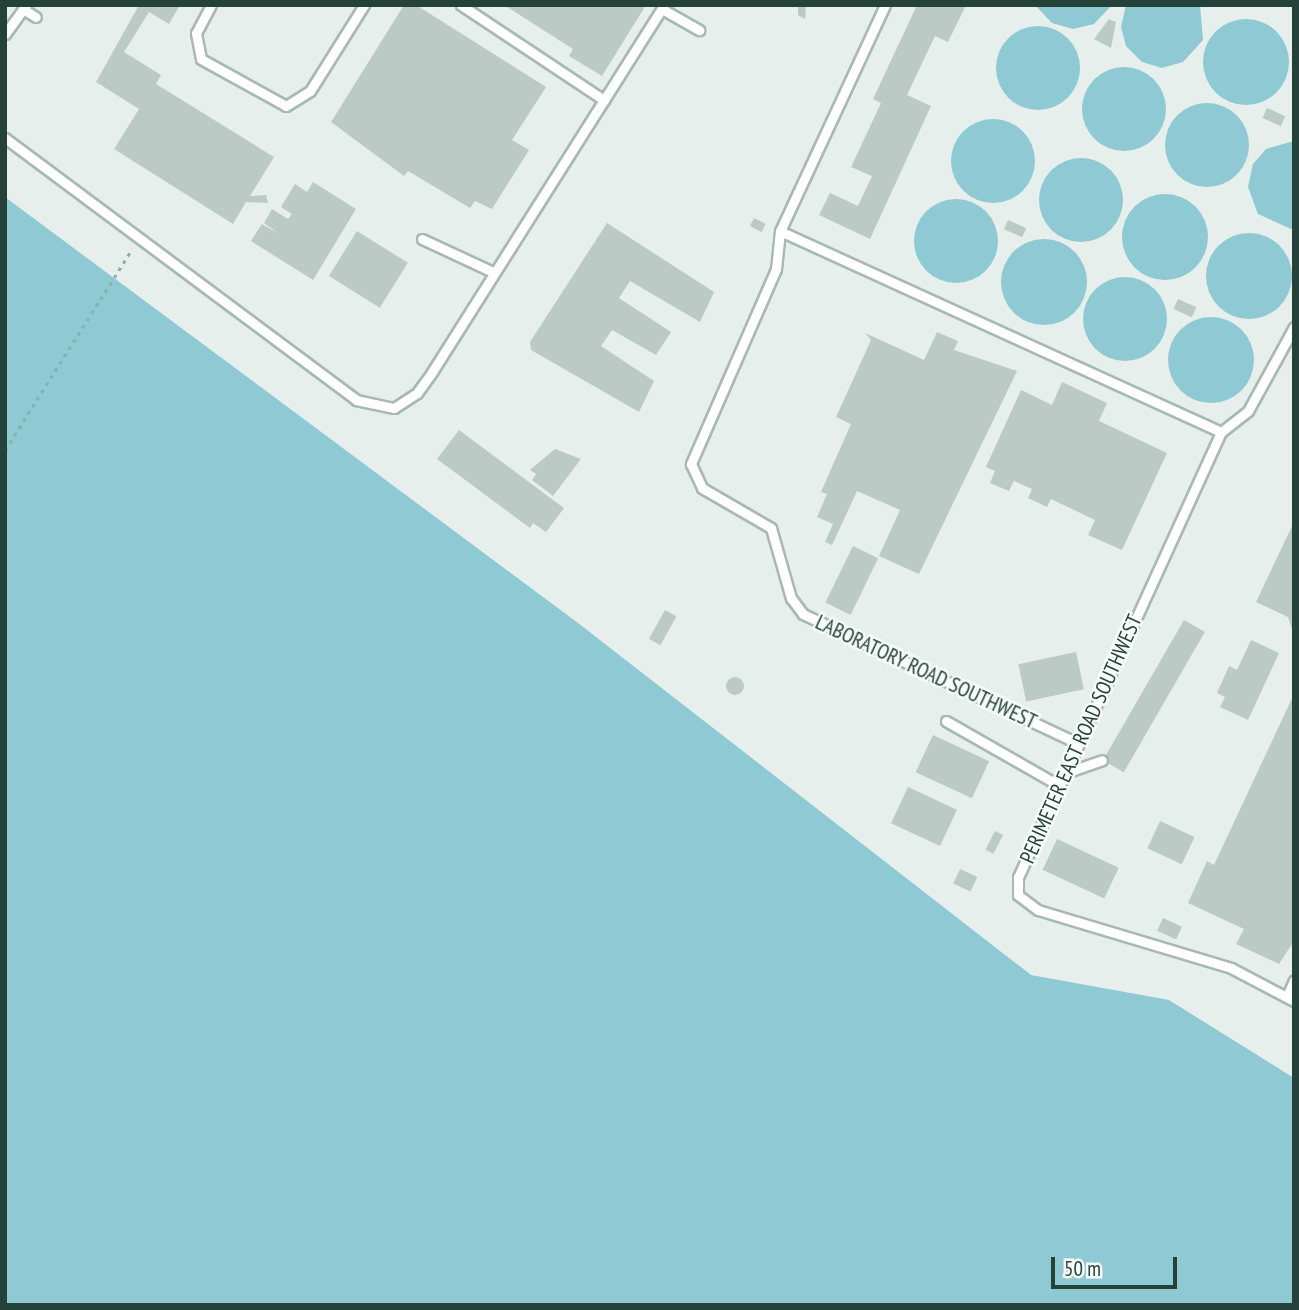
<!DOCTYPE html>
<html>
<head>
<meta charset="utf-8">
<style>
	body { margin:0 }
	#map { position:relative; width:1299px; height:1310px; overflow:hidden; background:#e6efeb; font-family:"PT Sans Narrow",sans-serif }
	div>[style] { position:absolute }
	[style*='--x'] { left:calc(var(--x)*1px); top:calc(var(--y)*1px); width:calc(var(--w)*1px); rotate:calc(var(--a)*1deg) }
	.water>* { inset:0; background:#8ec9d4 }
	.round { border-radius:50% }
	.building>* { inset:0; background:#bbcac4; transform-origin:0 0 }
	.path>* { height:2.5px; margin-top:-1.25px; transform-origin:0; background:repeating-linear-gradient(90deg,#86b3a5 0 3.5px,transparent 0 8.5px) }
	.roads { filter:drop-shadow(2px 0 #a8b8b2) drop-shadow(-2px 0 #a8b8b2) drop-shadow(0 2px #a8b8b2) drop-shadow(0 -2px #a8b8b2) }
	.service>* { height:9px; margin:-4.5px; padding:0 4.5px; transform-origin:4.5px; border-radius:4.5px; background:#fff }
	span { translate:-50% -50%; white-space:nowrap; text-align:center; line-height:1.15; -webkit-text-stroke:5px #f7fbf9; paint-order:stroke }
	.street-label { font-size:21px; color:#24423a }
	.frame { position:absolute; inset:0; border:7px solid #24423a; pointer-events:none }
	.scale { position:absolute; left:1051px; top:1257px; width:126px; height:32px; box-sizing:border-box; border:4px solid #24423a; border-top:0; padding-left:9px; font-size:21px; line-height:24px; white-space:nowrap; color:#24423a; -webkit-text-stroke:5px #f7fbf9; paint-order:stroke }
</style>
</head>
<body>
<div id="map">
	<div class="water">
		<div style="clip-path:polygon(1035px 5px,1112px 5px,1094px 24px,1073px 29px,1052px 23px)"></div>
		<div style="clip-path:polygon(1126px 5px,1200px 5px,1203px 40px,1183px 62px,1162px 68px,1142px 62px,1126px 46px,1121px 27px)"></div>
		<div class="round" style="left:1203px;top:19px;width:86px;height:86px"></div>
		<div class="round" style="left:996px;top:26px;width:84px;height:84px"></div>
		<div class="round" style="left:1082px;top:67px;width:84px;height:84px"></div>
		<div class="round" style="left:1165px;top:103px;width:84px;height:84px"></div>
		<div class="round" style="left:951px;top:119px;width:84px;height:84px"></div>
		<div style="clip-path:polygon(1294px 141px,1294px 228px,1291px 229px,1258px 214px,1248px 187px,1253px 164px,1266px 149px)"></div>
		<div class="round" style="left:1039px;top:158px;width:84px;height:84px"></div>
		<div class="round" style="left:1122px;top:194px;width:86px;height:86px"></div>
		<div style="clip-path:polygon(5px 197px,578px 623px,1031px 975px,1169px 1000px,1294px 1078px,1294px 1305px,5px 1305px)"></div>
		<div class="round" style="left:914px;top:199px;width:84px;height:84px"></div>
		<div class="round" style="left:1206px;top:233px;width:86px;height:86px"></div>
		<div class="round" style="left:1001px;top:239px;width:86px;height:86px"></div>
		<div class="round" style="left:1083px;top:277px;width:84px;height:84px"></div>
		<div class="round" style="left:1168px;top:317px;width:86px;height:86px"></div>
	</div>
	<div class="building">
		<div style="clip-path:polygon(139px 5px,180px 5px,169px 24px,149px 12px,124px 52px,161px 75px,156px 84px,274px 157px,250px 196px,266px 195px,268px 203px,246px 202px,233px 224px,114px 149px,139px 109px,96px 82px)"></div>
		<div style="clip-path:polygon(404px 5px,416px 5px,546px 87px,512px 140px,529px 150px,492px 209px,475px 201px,470px 208px,408px 171px,404px 176px,331px 122px)"></div>
		<div style="clip-path:polygon(504px 5px,646px 5px,602px 76px,569px 56px,573px 49px)"></div>
		<div style="clip-path:polygon(798px 5px,806px 5px,805px 19px,798px 15px)"></div>
		<div style="clip-path:polygon(917px 5px,966px 5px,948px 42px,935px 36px,907px 95px,931px 106px,870px 239px,819px 215px,830px 193px,858px 206px,872px 176px,851px 167px,881px 103px,873px 99px)"></div>
		<div style="clip-path:polygon(1109px 19px,1116px 22px,1111px 48px,1094px 39px)"></div>
		<div style="left:1267px;top:108px;width:20px;height:11px;rotate:24deg"></div>
		<div style="clip-path:polygon(313px 182px,356px 209px,313px 280px,251px 241px,262px 224px,279px 234px,264px 223px,272px 209px,288px 219px,292px 214px,281px 207px,295px 184px,307px 192px)"></div>
		<div style="left:754px;top:218px;width:13px;height:9px;rotate:27deg"></div>
		<div style="left:1008px;top:220px;width:20px;height:10px;rotate:24deg"></div>
		<div style="clip-path:polygon(607px 223px,714px 292px,700px 322px,630px 281px,619px 298px,671px 332px,656px 355px,612px 330px,601px 346px,654px 381px,639px 412px,531px 350px,530px 342px)"></div>
		<div style="left:357px;top:231px;width:60px;height:53px;rotate:32deg"></div>
		<div style="left:1178px;top:299px;width:20px;height:11px;rotate:24deg"></div>
		<div style="clip-path:polygon(937px 332px,958px 341px,954px 350px,1017px 371px,919px 574px,879px 556px,900px 510px,857px 491px,832px 545px,825px 542px,833px 524px,817px 517px,827px 494px,821px 492px,851px 424px,836px 417px,871px 340px,865px 333px,924px 360px)"></div>
		<div style="clip-path:polygon(1062px 382px,1107px 403px,1099px 421px,1167px 453px,1122px 550px,1088px 535px,1095px 520px,1051px 499px,1047px 507px,1028px 498px,1032px 489px,1014px 481px,1009px 491px,990px 483px,995px 471px,986px 467px,1021px 390px,1052px 405px)"></div>
		<div style="clip-path:polygon(459px 430px,564px 508px,546px 532px,533px 523px,530px 528px,437px 459px)"></div>
		<div style="clip-path:polygon(555px 449px,581px 459px,553px 496px,532px 480px,536px 474px,530px 470px)"></div>
		<div style="clip-path:polygon(1294px 522px,1294px 632px,1293px 632px,1288px 617px,1256px 602px)"></div>
		<div style="left:853px;top:546px;width:28px;height:63px;rotate:26deg"></div>
		<div style="left:665px;top:610px;width:13px;height:33px;rotate:29deg"></div>
		<div style="left:1184px;top:620px;width:24px;height:162px;rotate:30deg"></div>
		<div style="clip-path:polygon(1251px 640px,1279px 653px,1248px 720px,1220px 707px,1225px 697px,1217px 693px,1229px 666px,1237px 670px)"></div>
		<div style="left:1076px;top:652px;width:38px;height:59px;rotate:78deg"></div>
		<div class="round" style="left:726px;top:677px;width:18px;height:18px"></div>
		<div style="clip-path:polygon(1294px 694px,1294px 941px,1279px 964px,1236px 944px,1244px 929px,1188px 903px,1207px 861px,1214px 865px)"></div>
		<div style="left:933px;top:735px;width:62px;height:41px;rotate:25deg"></div>
		<div style="left:908px;top:787px;width:54px;height:40px;rotate:25deg"></div>
		<div style="left:1160px;top:821px;width:38px;height:30px;rotate:25deg"></div>
		<div style="left:995px;top:831px;width:9px;height:21px;rotate:27deg"></div>
		<div style="left:1057px;top:839px;width:68px;height:34px;rotate:25deg"></div>
		<div style="left:960px;top:869px;width:19px;height:16px;rotate:25deg"></div>
		<div style="left:1163px;top:918px;width:21px;height:14px;rotate:25deg"></div>
	</div>
	<div class="path">
		<div style="--x:5;--y:450;--w:238;--a:-57.7"></div>
	</div>
	<div class="roads">
		<div class="service">
			<div style="--x:211;--y:5;--w:32;--a:118"></div>
			<div style="--x:196;--y:33;--w:26;--a:79"></div>
			<div style="--x:201;--y:59;--w:97;--a:28.9"></div>
			<div style="--x:286;--y:106;--w:28;--a:-32"></div>
			<div style="--x:310;--y:91;--w:102;--a:-57.9"></div>
			<div style="--x:461;--y:5;--w:172;--a:33.6"></div>
			<div style="--x:885;--y:5;--w:249;--a:114.9"></div>
			<div style="--x:780;--y:231;--w:38;--a:96"></div>
			<div style="--x:776;--y:269;--w:213;--a:113.6"></div>
			<div style="--x:691;--y:464;--w:26;--a:65"></div>
			<div style="--x:702;--y:488;--w:80;--a:30.1"></div>
			<div style="--x:771;--y:528;--w:73;--a:74.1"></div>
			<div style="--x:791;--y:598;--w:20;--a:53"></div>
			<div style="--x:803;--y:614;--w:303;--a:25.2"></div>
			<div style="--x:23;--y:9;--w:15;--a:32"></div>
			<div style="--x:662;--y:9;--w:43;--a:29.6"></div>
			<div style="--x:5;--y:34;--w:36;--a:-54"></div>
			<div style="--x:5;--y:138;--w:438;--a:36.7"></div>
			<div style="--x:356;--y:400;--w:39;--a:12"></div>
			<div style="--x:394;--y:408;--w:27;--a:-33"></div>
			<div style="--x:417;--y:393;--w:26;--a:-54"></div>
			<div style="--x:432;--y:372;--w:434;--a:-57.7"></div>
			<div style="--x:780;--y:231;--w:485;--a:24.5"></div>
			<div style="--x:422;--y:239;--w:78;--a:24.9"></div>
			<div style="--x:1294;--y:327;--w:96;--a:118.7"></div>
			<div style="--x:1248;--y:411;--w:34;--a:142"></div>
			<div style="--x:1221;--y:432;--w:489;--a:114.5"></div>
			<div style="--x:1018;--y:877;--w:18;--a:90"></div>
			<div style="--x:1018;--y:895;--w:25;--a:37"></div>
			<div style="--x:1038;--y:910;--w:202;--a:16.7"></div>
			<div style="--x:1231;--y:968;--w:71;--a:27.6"></div>
			<div style="--x:946;--y:721;--w:131;--a:29.7"></div>
			<div style="--x:1065;--y:773;--w:39;--a:-19"></div>
			<div style="--x:1287;--y:996;--w:17;--a:-66"></div>
		</div>
	</div>
	<div class="street-label">
		<span style="left:926px;top:672px;rotate:25deg">LABORATORY ROAD SOUTHWEST</span>
		<span style="left:1081px;top:739px;rotate:-66deg">PERIMETER EAST ROAD SOUTHWEST</span>
	</div>
	<div class="frame"></div>
	<div class="scale">50 m</div>
</div>
</body>
</html>
